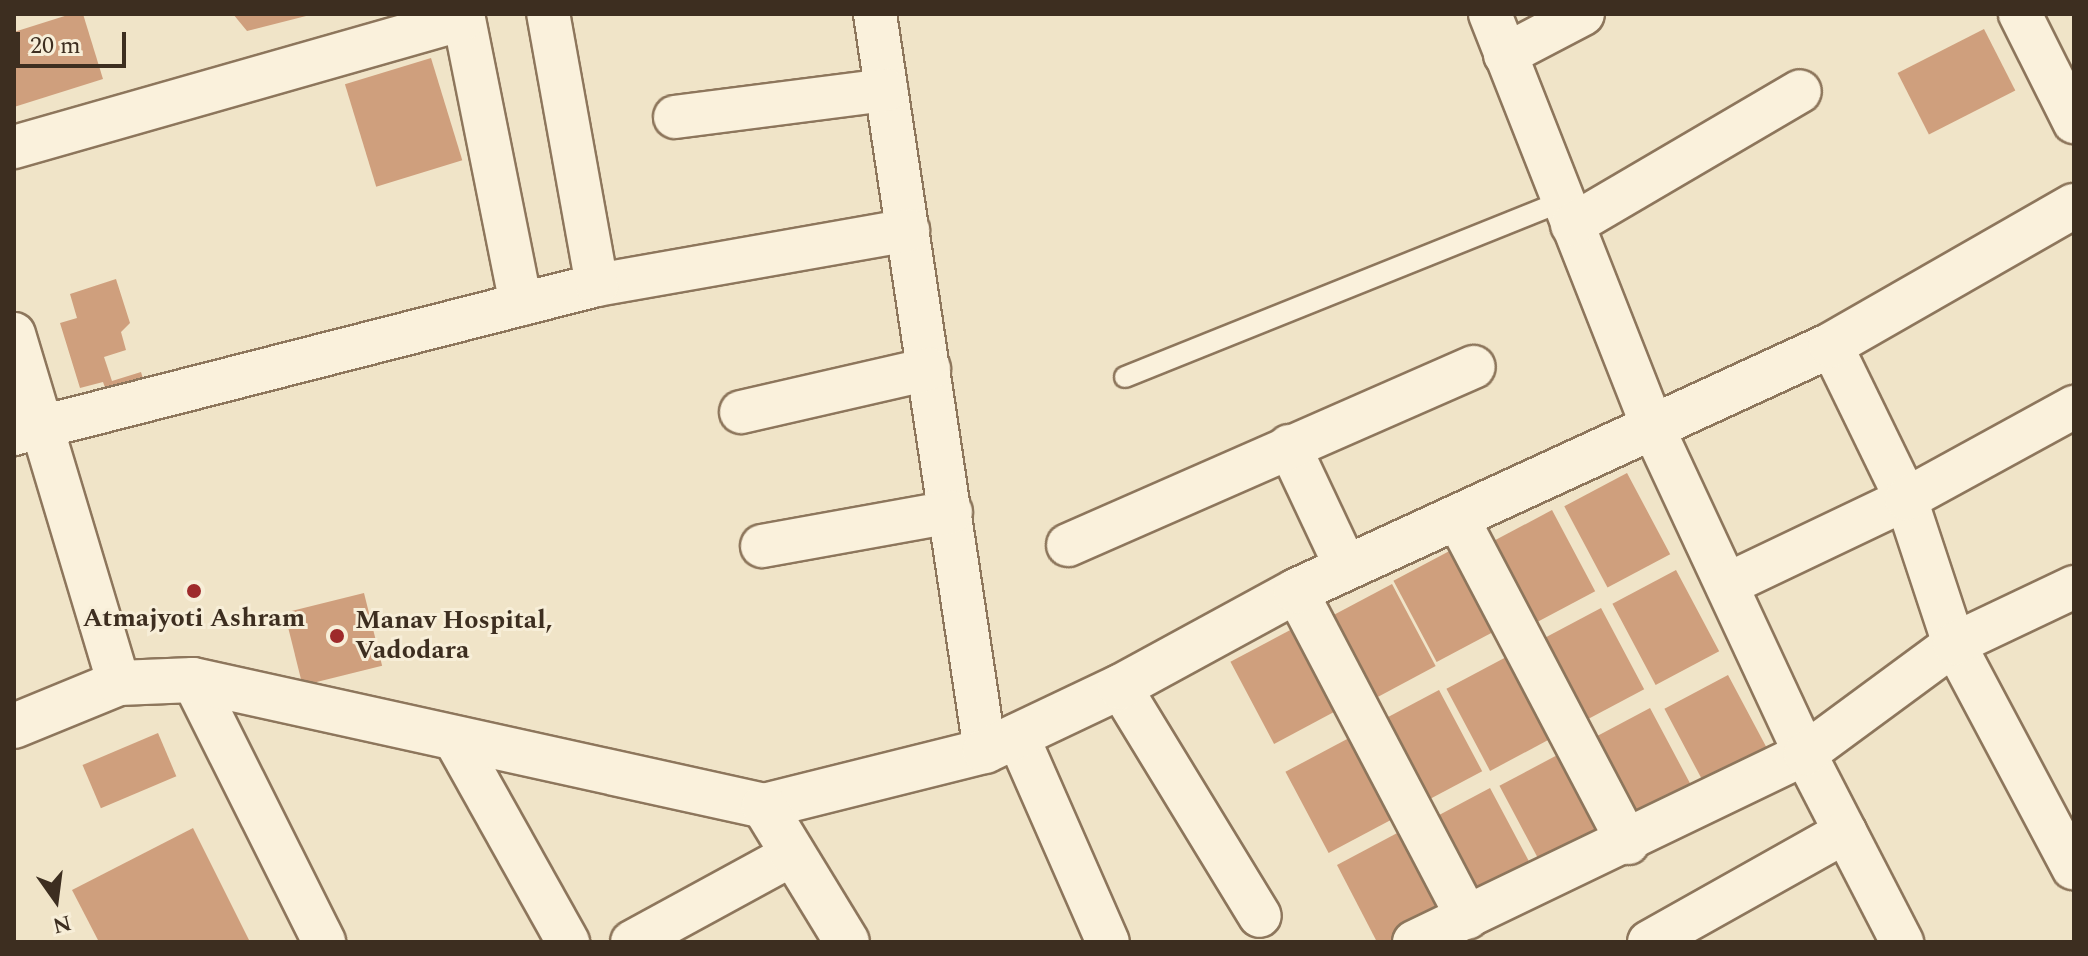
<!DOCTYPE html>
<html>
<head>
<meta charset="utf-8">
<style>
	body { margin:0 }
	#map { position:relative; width:2088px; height:956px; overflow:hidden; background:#f0e4c8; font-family:Spectral,serif }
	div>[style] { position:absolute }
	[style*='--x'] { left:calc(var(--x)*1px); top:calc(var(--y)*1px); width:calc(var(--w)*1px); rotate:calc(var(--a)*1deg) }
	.building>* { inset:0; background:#cf9f7d; transform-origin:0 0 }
	.roads { filter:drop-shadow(2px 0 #8d765c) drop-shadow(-2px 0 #8d765c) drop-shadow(0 2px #8d765c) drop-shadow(0 -2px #8d765c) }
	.lane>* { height:20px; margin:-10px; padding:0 10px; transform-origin:10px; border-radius:10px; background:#faf1dc }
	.street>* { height:42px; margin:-21px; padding:0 21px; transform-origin:21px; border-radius:21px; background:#faf1dc }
	.secondary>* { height:44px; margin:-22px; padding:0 22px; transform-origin:22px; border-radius:22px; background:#faf1dc }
	.dots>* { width:22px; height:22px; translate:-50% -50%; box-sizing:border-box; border:4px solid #f7eed8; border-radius:50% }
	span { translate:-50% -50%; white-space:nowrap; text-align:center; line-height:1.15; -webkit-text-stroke:6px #f7eed8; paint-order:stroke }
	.poi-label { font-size:26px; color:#3d2e20; font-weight:700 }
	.left { translate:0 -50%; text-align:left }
	.frame { position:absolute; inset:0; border:16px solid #3d2e20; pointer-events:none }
	.north { position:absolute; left:16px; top:860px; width:80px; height:80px; -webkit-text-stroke:6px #f7eed8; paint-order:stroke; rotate:166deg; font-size:22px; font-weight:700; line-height:32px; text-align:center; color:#3d2e20 }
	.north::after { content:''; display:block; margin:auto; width:28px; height:36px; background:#3d2e20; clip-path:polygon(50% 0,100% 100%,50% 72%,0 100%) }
	.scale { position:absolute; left:16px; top:32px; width:110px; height:36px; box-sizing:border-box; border:4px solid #3d2e20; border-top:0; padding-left:10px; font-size:24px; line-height:28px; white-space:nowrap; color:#3d2e20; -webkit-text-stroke:6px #f7eed8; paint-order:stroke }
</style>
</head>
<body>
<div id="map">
	<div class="building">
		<div style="clip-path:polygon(71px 14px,83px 14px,103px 79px,14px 107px,14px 32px)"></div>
		<div style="clip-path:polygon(233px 14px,310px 14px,310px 15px,247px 31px)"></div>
		<div style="left:1984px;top:29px;width:69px;height:97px;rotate:63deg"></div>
		<div style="left:431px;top:58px;width:107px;height:90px;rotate:73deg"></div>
		<div style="clip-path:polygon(116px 279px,130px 323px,121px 332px,126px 350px,104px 357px,112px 381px,141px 372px,144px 382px,107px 393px,103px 382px,80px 388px,60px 323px,77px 318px,70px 294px)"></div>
		<div style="left:1627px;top:473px;width:92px;height:71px;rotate:62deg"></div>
		<div style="left:1552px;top:510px;width:92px;height:71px;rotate:62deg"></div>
		<div style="left:1457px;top:547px;width:92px;height:72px;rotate:62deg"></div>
		<div style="left:1676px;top:570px;width:92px;height:72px;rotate:62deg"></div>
		<div style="left:1392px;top:584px;width:93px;height:72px;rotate:62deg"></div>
		<div style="left:364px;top:593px;width:75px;height:82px;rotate:76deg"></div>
		<div style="left:1601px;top:608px;width:92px;height:72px;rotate:62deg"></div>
		<div style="left:1294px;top:628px;width:93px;height:72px;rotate:62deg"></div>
		<div style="left:1510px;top:655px;width:93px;height:72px;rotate:62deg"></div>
		<div style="left:1728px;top:675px;width:92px;height:72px;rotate:62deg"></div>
		<div style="left:1439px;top:690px;width:92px;height:72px;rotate:62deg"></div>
		<div style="left:1650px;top:708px;width:92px;height:72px;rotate:62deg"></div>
		<div style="left:158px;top:733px;width:47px;height:82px;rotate:67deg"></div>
		<div style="left:1349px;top:738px;width:92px;height:72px;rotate:62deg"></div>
		<div style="left:1563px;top:752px;width:92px;height:72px;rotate:62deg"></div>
		<div style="left:1490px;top:788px;width:92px;height:72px;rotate:62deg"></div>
		<div style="clip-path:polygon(193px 828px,250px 942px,99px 942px,72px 890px)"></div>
		<div style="clip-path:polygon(1401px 831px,1444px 913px,1389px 942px,1377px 942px,1337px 865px)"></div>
	</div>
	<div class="roads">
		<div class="lane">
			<div style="--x:1125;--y:377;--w:472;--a:-21.9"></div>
		</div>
		<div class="street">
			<div style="--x:463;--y:14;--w:296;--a:78.7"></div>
			<div style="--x:875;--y:14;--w:745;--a:81.51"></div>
			<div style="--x:1490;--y:14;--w:447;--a:68.5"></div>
			<div style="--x:1654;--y:430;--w:357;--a:65"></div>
			<div style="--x:1805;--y:754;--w:212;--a:62.7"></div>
			<div style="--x:2020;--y:14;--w:121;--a:63.4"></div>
			<div style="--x:1505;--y:55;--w:88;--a:-27.7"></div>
			<div style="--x:675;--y:117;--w:213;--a:-7.3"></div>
			<div style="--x:14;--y:147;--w:467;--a:-15.9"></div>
			<div style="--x:1572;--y:225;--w:264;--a:-30.4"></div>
			<div style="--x:597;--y:285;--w:316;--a:-10"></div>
			<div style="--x:14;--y:334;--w:364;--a:73.3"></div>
			<div style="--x:1831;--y:345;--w:171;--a:64"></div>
			<div style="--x:1906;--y:499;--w:153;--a:71.7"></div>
			<div style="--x:1954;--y:644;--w:254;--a:62"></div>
			<div style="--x:741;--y:412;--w:193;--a:-12.9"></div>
			<div style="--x:14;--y:434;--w:602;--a:-14.34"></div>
			<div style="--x:597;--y:285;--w:275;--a:-100.2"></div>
			<div style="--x:1289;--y:446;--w:134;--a:64.8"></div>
			<div style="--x:1458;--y:519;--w:366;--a:62.3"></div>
			<div style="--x:1068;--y:545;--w:443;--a:-23.7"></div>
			<div style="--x:762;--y:546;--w:192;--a:-10.2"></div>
			<div style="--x:1728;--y:584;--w:197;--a:-25.5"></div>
			<div style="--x:1906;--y:499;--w:192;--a:-28.7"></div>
			<div style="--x:1296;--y:591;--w:369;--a:62.3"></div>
			<div style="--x:193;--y:680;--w:293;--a:63.4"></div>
			<div style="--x:1120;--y:687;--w:268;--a:58.6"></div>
			<div style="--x:1017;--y:735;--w:226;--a:66.3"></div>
			<div style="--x:454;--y:738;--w:234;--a:60.8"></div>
			<div style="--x:632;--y:942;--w:180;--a:-28.6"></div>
			<div style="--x:1414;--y:942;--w:434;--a:-25.7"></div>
			<div style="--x:1805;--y:754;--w:185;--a:-36.4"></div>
			<div style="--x:1954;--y:644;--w:133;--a:-25.4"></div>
			<div style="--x:1649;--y:942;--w:225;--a:-29.3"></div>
		</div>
		<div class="secondary">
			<div style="--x:14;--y:726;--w:113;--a:-22.3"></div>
			<div style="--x:119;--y:683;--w:74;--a:-2.3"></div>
			<div style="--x:193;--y:680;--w:585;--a:12.44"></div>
			<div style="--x:764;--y:806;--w:228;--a:-14"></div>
			<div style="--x:985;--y:751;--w:149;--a:-25.4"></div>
			<div style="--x:1120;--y:687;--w:200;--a:-28.6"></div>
			<div style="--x:1296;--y:591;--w:589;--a:-24.69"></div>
			<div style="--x:1831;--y:345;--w:280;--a:-29.8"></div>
			<div style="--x:764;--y:806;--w:159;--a:58.6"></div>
		</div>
	</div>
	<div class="dots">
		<div style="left:194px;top:591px;background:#9e2a2b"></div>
		<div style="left:337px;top:636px;background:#9e2a2b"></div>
	</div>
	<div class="poi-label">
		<span style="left:194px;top:619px">Atmajyoti Ashram</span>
		<span class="left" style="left:355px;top:636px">Manav Hospital,<br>Vadodara</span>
	</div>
	<div class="frame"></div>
	<div class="north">N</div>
	<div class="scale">20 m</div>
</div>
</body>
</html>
